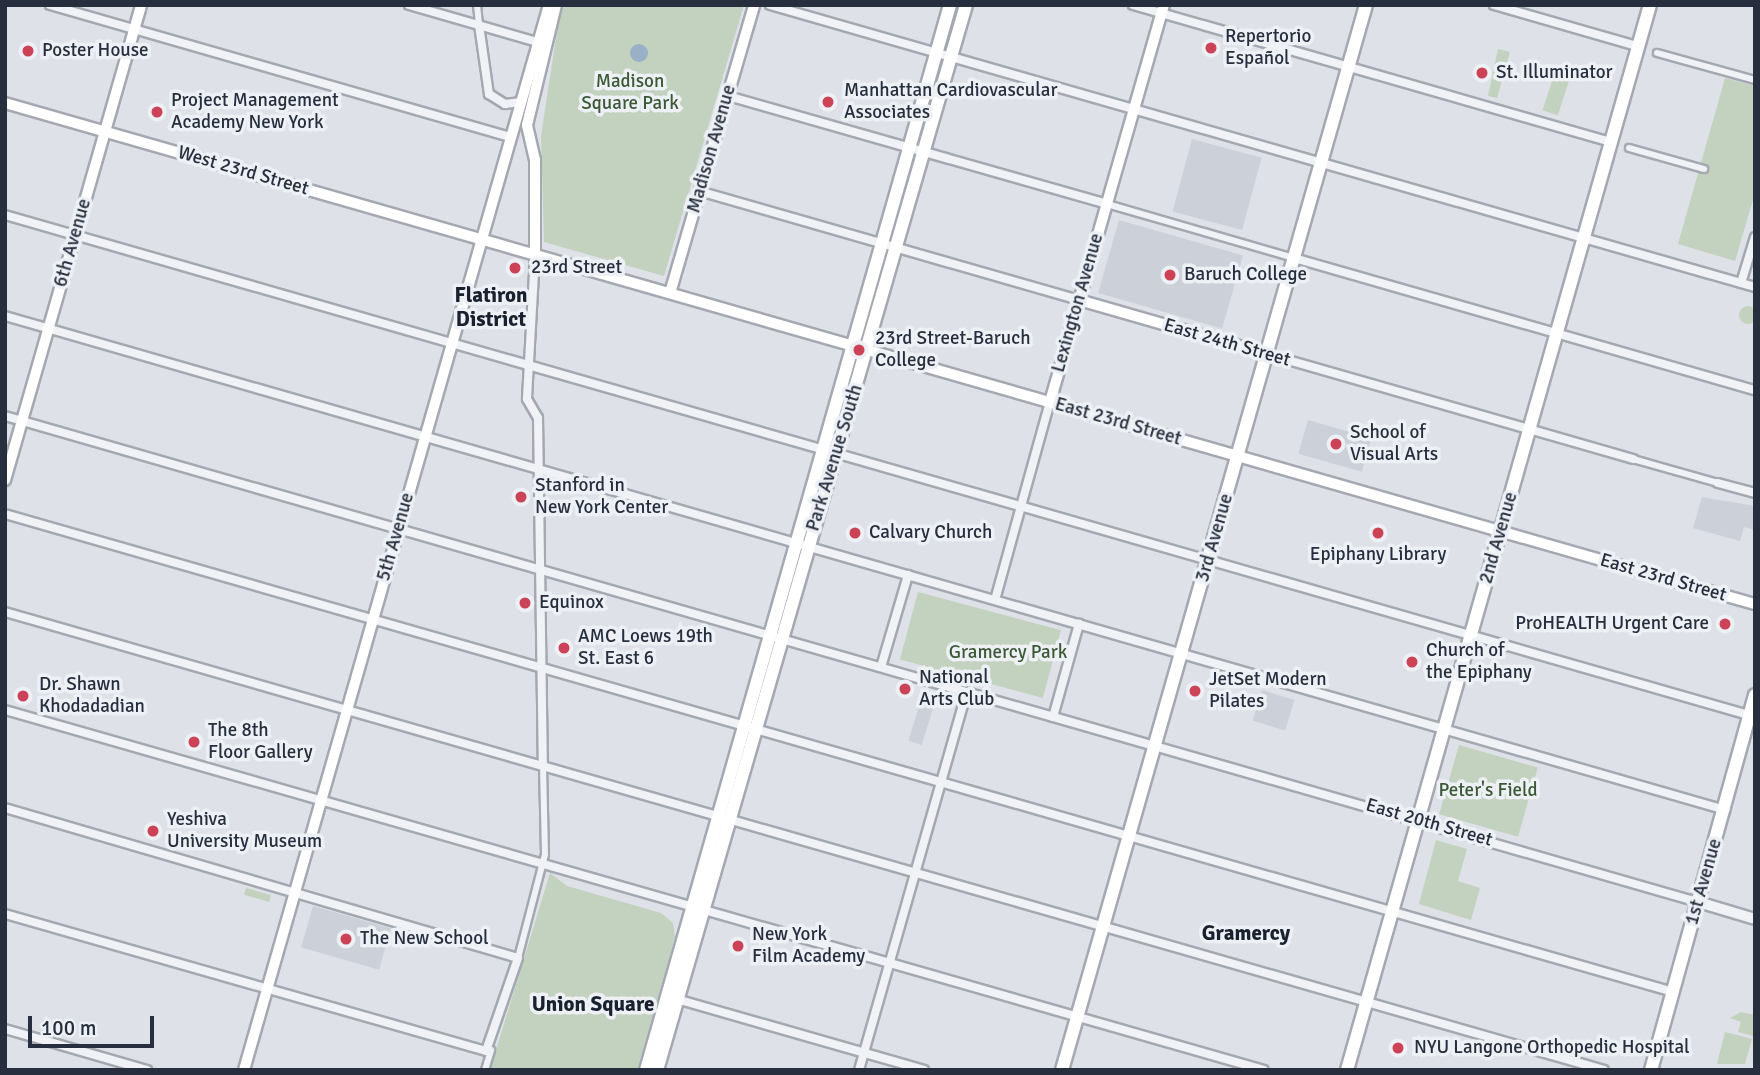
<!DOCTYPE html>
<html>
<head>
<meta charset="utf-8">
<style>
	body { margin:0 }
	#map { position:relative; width:1760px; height:1075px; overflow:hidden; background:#dee1e7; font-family:Signika,sans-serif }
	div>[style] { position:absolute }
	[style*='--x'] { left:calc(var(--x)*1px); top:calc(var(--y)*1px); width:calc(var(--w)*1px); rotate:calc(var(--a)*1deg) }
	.built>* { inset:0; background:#ccd0d9; transform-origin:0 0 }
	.green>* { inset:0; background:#c3d1bf; transform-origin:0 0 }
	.round { border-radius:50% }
	.water>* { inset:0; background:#99b0c7 }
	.roads { filter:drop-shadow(2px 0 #a3a8b1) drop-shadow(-2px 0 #a3a8b1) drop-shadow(0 2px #a3a8b1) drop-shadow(0 -2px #a3a8b1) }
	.pedestrian>* { height:6px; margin:-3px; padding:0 3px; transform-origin:3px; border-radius:3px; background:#f0f2f6 }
	.minor>* { height:8px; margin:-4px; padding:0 4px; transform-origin:4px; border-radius:4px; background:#f0f2f6 }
	.tertiary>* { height:10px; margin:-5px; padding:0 5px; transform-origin:5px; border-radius:5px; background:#f0f2f6 }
	.secondary>* { height:10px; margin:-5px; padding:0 5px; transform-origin:5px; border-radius:5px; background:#fff }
	.primary>* { height:12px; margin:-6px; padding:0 6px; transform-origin:6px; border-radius:6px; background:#fff }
	.dots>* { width:19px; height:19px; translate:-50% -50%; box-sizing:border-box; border:4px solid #edf0f5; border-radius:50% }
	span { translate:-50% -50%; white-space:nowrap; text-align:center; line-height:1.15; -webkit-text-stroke:7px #edf0f5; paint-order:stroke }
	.poi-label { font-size:19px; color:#272f3e }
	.left { translate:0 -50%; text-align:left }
	.right { translate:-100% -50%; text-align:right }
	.park-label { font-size:19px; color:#3c5935 }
	.street-label { font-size:19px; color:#272f3e }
	.neighbourhood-label { font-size:21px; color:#19212e; font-weight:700 }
	.frame { position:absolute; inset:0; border:7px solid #272f3e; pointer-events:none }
	.scale { position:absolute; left:28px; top:1016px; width:126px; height:32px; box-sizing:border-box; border:4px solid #272f3e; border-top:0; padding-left:9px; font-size:21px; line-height:24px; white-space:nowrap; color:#272f3e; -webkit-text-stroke:5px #edf0f5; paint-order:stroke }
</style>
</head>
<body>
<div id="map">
	<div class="built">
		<div style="left:1192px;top:139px;width:72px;height:75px;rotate:15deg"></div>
		<div style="left:1119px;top:220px;width:129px;height:76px;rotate:16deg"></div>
		<div style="left:1308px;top:420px;width:66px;height:35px;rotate:16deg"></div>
		<div style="clip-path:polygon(1702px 497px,1755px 506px,1755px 530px,1744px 527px,1740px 541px,1693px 528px)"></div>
		<div style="left:1262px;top:690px;width:34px;height:32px;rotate:17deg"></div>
		<div style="left:923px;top:693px;width:14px;height:50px;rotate:17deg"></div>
		<div style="left:313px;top:906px;width:81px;height:43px;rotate:16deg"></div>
	</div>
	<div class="green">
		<div style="clip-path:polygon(561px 5px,744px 5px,664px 276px,544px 242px,541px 136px)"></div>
		<div style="clip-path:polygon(1498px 49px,1510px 52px,1497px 98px,1488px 96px)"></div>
		<div style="left:1554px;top:75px;width:16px;height:37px;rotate:18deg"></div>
		<div style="clip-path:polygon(1725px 78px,1755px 86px,1755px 193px,1735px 261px,1678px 244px)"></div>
		<div class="round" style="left:1739px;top:306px;width:18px;height:18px"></div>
		<div style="left:918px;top:592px;width:148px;height:70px;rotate:15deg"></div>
		<div style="left:1459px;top:745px;width:82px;height:72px;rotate:16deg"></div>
		<div style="clip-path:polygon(1436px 840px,1467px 849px,1458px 881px,1480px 888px,1471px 920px,1419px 904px)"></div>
		<div style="clip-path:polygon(550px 873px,567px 886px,661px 913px,673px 923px,675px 937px,637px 1070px,490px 1070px)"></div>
		<div style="left:246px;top:888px;width:26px;height:7px;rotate:16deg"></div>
		<div style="clip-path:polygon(1741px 1012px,1755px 1015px,1753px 1036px,1738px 1032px,1741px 1022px,1730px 1018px)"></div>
		<div style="clip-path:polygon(1725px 1032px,1752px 1039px,1745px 1064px,1717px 1064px)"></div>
	</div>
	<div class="water">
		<div class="round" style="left:630px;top:44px;width:18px;height:18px"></div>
	</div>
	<div class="roads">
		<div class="pedestrian">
			<div style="--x:477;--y:5;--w:20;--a:84"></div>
			<div style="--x:1657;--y:53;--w:102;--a:15.4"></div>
			<div style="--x:1629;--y:148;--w:78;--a:15.6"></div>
			<div style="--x:1107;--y:204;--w:195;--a:16.1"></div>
			<div style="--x:1633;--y:459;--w:88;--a:15.8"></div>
			<div style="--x:518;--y:958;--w:107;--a:-75.4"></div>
			<div style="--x:545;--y:854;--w:88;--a:-91.3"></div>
			<div style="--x:485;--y:1070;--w:21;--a:-73"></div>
		</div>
		<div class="minor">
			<div style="--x:50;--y:5;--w:480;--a:16"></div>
			<div style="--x:409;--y:5;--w:137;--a:16.1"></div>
			<div style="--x:770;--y:5;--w:1025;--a:15.98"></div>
			<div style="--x:1133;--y:5;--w:497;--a:16"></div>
			<div style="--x:1494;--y:5;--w:149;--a:16"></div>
			<div style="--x:479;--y:25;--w:70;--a:81.8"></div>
			<div style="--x:489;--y:94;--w:19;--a:32"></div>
			<div style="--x:505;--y:104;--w:16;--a:-7"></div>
			<div style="--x:728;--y:96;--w:394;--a:15.9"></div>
			<div style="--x:699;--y:191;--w:395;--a:16"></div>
			<div style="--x:5;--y:215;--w:1817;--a:16"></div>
			<div style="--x:535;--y:255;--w:144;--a:93.2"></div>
			<div style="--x:527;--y:399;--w:22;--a:60"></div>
			<div style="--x:538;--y:418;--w:348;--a:89.2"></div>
			<div style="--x:1294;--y:258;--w:480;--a:16"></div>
			<div style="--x:1741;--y:283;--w:48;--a:-73.1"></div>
			<div style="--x:5;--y:316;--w:1790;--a:16.02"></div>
			<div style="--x:1267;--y:354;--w:381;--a:16"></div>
			<div style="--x:5;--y:416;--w:1761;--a:16.02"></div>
			<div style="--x:1718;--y:483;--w:38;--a:15"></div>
			<div style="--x:5;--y:514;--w:1735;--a:15.99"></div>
			<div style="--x:995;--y:600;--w:205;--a:-74.5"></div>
			<div style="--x:5;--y:612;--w:1663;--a:15.98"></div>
			<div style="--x:881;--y:667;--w:96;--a:-73.6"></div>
			<div style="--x:5;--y:710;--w:1309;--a:15.96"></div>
			<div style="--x:1053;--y:717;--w:97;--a:-74.4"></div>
			<div style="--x:5;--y:808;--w:534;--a:16.3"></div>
			<div style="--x:518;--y:958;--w:98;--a:109"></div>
			<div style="--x:486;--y:1051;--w:500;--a:-164.1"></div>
			<div style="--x:673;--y:998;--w:261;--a:16"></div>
			<div style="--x:5;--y:1029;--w:148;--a:16.1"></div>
			<div style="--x:859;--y:1070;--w:393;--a:-74.1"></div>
		</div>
		<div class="tertiary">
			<div style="--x:1698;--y:902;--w:59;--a:16.6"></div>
		</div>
		<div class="secondary">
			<div style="--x:5;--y:103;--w:1820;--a:15.98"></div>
			<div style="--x:535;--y:255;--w:95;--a:-90"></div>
			<div style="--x:535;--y:160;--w:36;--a:-103"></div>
			<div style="--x:527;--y:125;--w:123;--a:-76.4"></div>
			<div style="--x:670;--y:293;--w:300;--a:-73.7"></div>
			<div style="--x:1079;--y:300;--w:196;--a:16"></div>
			<div style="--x:1050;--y:402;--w:413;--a:-74"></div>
			<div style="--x:5;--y:480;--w:494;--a:-74"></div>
			<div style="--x:244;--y:1070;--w:1108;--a:-74.02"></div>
		</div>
		<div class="primary">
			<div style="--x:646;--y:1070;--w:1108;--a:-74.07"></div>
			<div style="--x:657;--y:1070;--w:1109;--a:-73.82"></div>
			<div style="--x:1062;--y:1070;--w:1108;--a:-74.07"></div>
			<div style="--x:1347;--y:1070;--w:1107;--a:-74.12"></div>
			<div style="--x:1651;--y:1070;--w:389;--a:-74.5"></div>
		</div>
	</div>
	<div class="dots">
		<div style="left:1211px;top:48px;background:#cc4358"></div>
		<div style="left:28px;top:51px;background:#cc4358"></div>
		<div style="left:1482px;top:73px;background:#cc4358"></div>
		<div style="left:828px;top:102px;background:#cc4358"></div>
		<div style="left:157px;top:112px;background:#cc4358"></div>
		<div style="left:515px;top:268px;background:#cc4358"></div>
		<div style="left:1170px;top:275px;background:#cc4358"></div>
		<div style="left:859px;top:350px;background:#cc4358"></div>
		<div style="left:1336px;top:444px;background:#cc4358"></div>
		<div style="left:521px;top:497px;background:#cc4358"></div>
		<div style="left:855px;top:533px;background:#cc4358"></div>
		<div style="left:1378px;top:533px;background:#cc4358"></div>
		<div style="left:525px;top:603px;background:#cc4358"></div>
		<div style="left:1725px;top:624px;background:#cc4358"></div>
		<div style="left:564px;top:648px;background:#cc4358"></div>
		<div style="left:1412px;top:662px;background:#cc4358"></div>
		<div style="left:905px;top:689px;background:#cc4358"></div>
		<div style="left:1195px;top:691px;background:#cc4358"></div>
		<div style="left:23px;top:696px;background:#cc4358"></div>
		<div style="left:194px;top:742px;background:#cc4358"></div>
		<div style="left:153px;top:831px;background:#cc4358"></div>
		<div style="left:346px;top:939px;background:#cc4358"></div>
		<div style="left:738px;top:946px;background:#cc4358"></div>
		<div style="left:1398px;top:1048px;background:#cc4358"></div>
	</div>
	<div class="poi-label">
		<span class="left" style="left:1225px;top:48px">Repertorio<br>Español</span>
		<span class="left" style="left:42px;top:51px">Poster House</span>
		<span class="left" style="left:1496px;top:73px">St. Illuminator</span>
		<span class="left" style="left:844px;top:102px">Manhattan Cardiovascular<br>Associates</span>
		<span class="left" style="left:171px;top:112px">Project Management<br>Academy New York</span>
		<span class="left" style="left:531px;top:268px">23rd Street</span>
		<span class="left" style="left:1184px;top:275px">Baruch College</span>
		<span class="left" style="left:875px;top:350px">23rd Street-Baruch<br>College</span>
		<span class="left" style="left:1350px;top:444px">School of<br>Visual Arts</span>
		<span class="left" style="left:535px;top:497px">Stanford in<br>New York Center</span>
		<span class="left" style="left:869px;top:533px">Calvary Church</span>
		<span style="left:1378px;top:555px">Epiphany Library</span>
		<span class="left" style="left:539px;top:603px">Equinox</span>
		<span class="right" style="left:1709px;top:624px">ProHEALTH Urgent Care</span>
		<span class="left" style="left:578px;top:648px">AMC Loews 19th<br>St. East 6</span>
		<span class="left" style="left:1426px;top:662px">Church of<br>the Epiphany</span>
		<span class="left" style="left:919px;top:689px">National<br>Arts Club</span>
		<span class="left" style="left:1209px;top:691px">JetSet Modern<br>Pilates</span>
		<span class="left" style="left:39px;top:696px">Dr. Shawn<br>Khodadadian</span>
		<span class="left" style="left:208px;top:742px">The 8th<br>Floor Gallery</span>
		<span class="left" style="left:167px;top:831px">Yeshiva<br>University Museum</span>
		<span class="left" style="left:752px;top:946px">New York<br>Film Academy</span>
		<span class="left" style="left:360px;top:939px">The New School</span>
		<span class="left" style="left:1414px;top:1048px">NYU Langone Orthopedic Hospital</span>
	</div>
	<div class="park-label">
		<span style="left:630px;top:93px">Madison<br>Square Park</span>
		<span style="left:1008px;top:653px">Gramercy Park</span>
		<span style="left:1488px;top:791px">Peter's Field</span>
	</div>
	<div class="street-label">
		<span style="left:712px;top:149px;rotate:-74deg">Madison Avenue</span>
		<span style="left:243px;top:171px;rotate:16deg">West 23rd Street</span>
		<span style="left:73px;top:243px;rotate:-74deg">6th Avenue</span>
		<span style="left:1078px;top:303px;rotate:-74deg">Lexington Avenue</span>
		<span style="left:1227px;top:343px;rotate:16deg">East 24th Street</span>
		<span style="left:1118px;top:422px;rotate:16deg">East 23rd Street</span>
		<span style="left:835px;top:458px;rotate:-73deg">Park Avenue South</span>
		<span style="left:396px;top:537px;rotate:-74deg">5th Avenue</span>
		<span style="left:1215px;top:538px;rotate:-74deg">3rd Avenue</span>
		<span style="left:1499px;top:538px;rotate:-74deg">2nd Avenue</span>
		<span style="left:1663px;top:578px;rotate:16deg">East 23rd Street</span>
		<span style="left:1429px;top:823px;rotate:16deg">East 20th Street</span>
		<span style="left:1704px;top:882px;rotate:-74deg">1st Avenue</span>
	</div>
	<div class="neighbourhood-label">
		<span style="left:491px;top:307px">Flatiron<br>District</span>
		<span style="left:1246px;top:933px">Gramercy</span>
		<span style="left:593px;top:1004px">Union Square</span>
	</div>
	<div class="frame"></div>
	<div class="scale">100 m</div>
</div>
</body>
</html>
